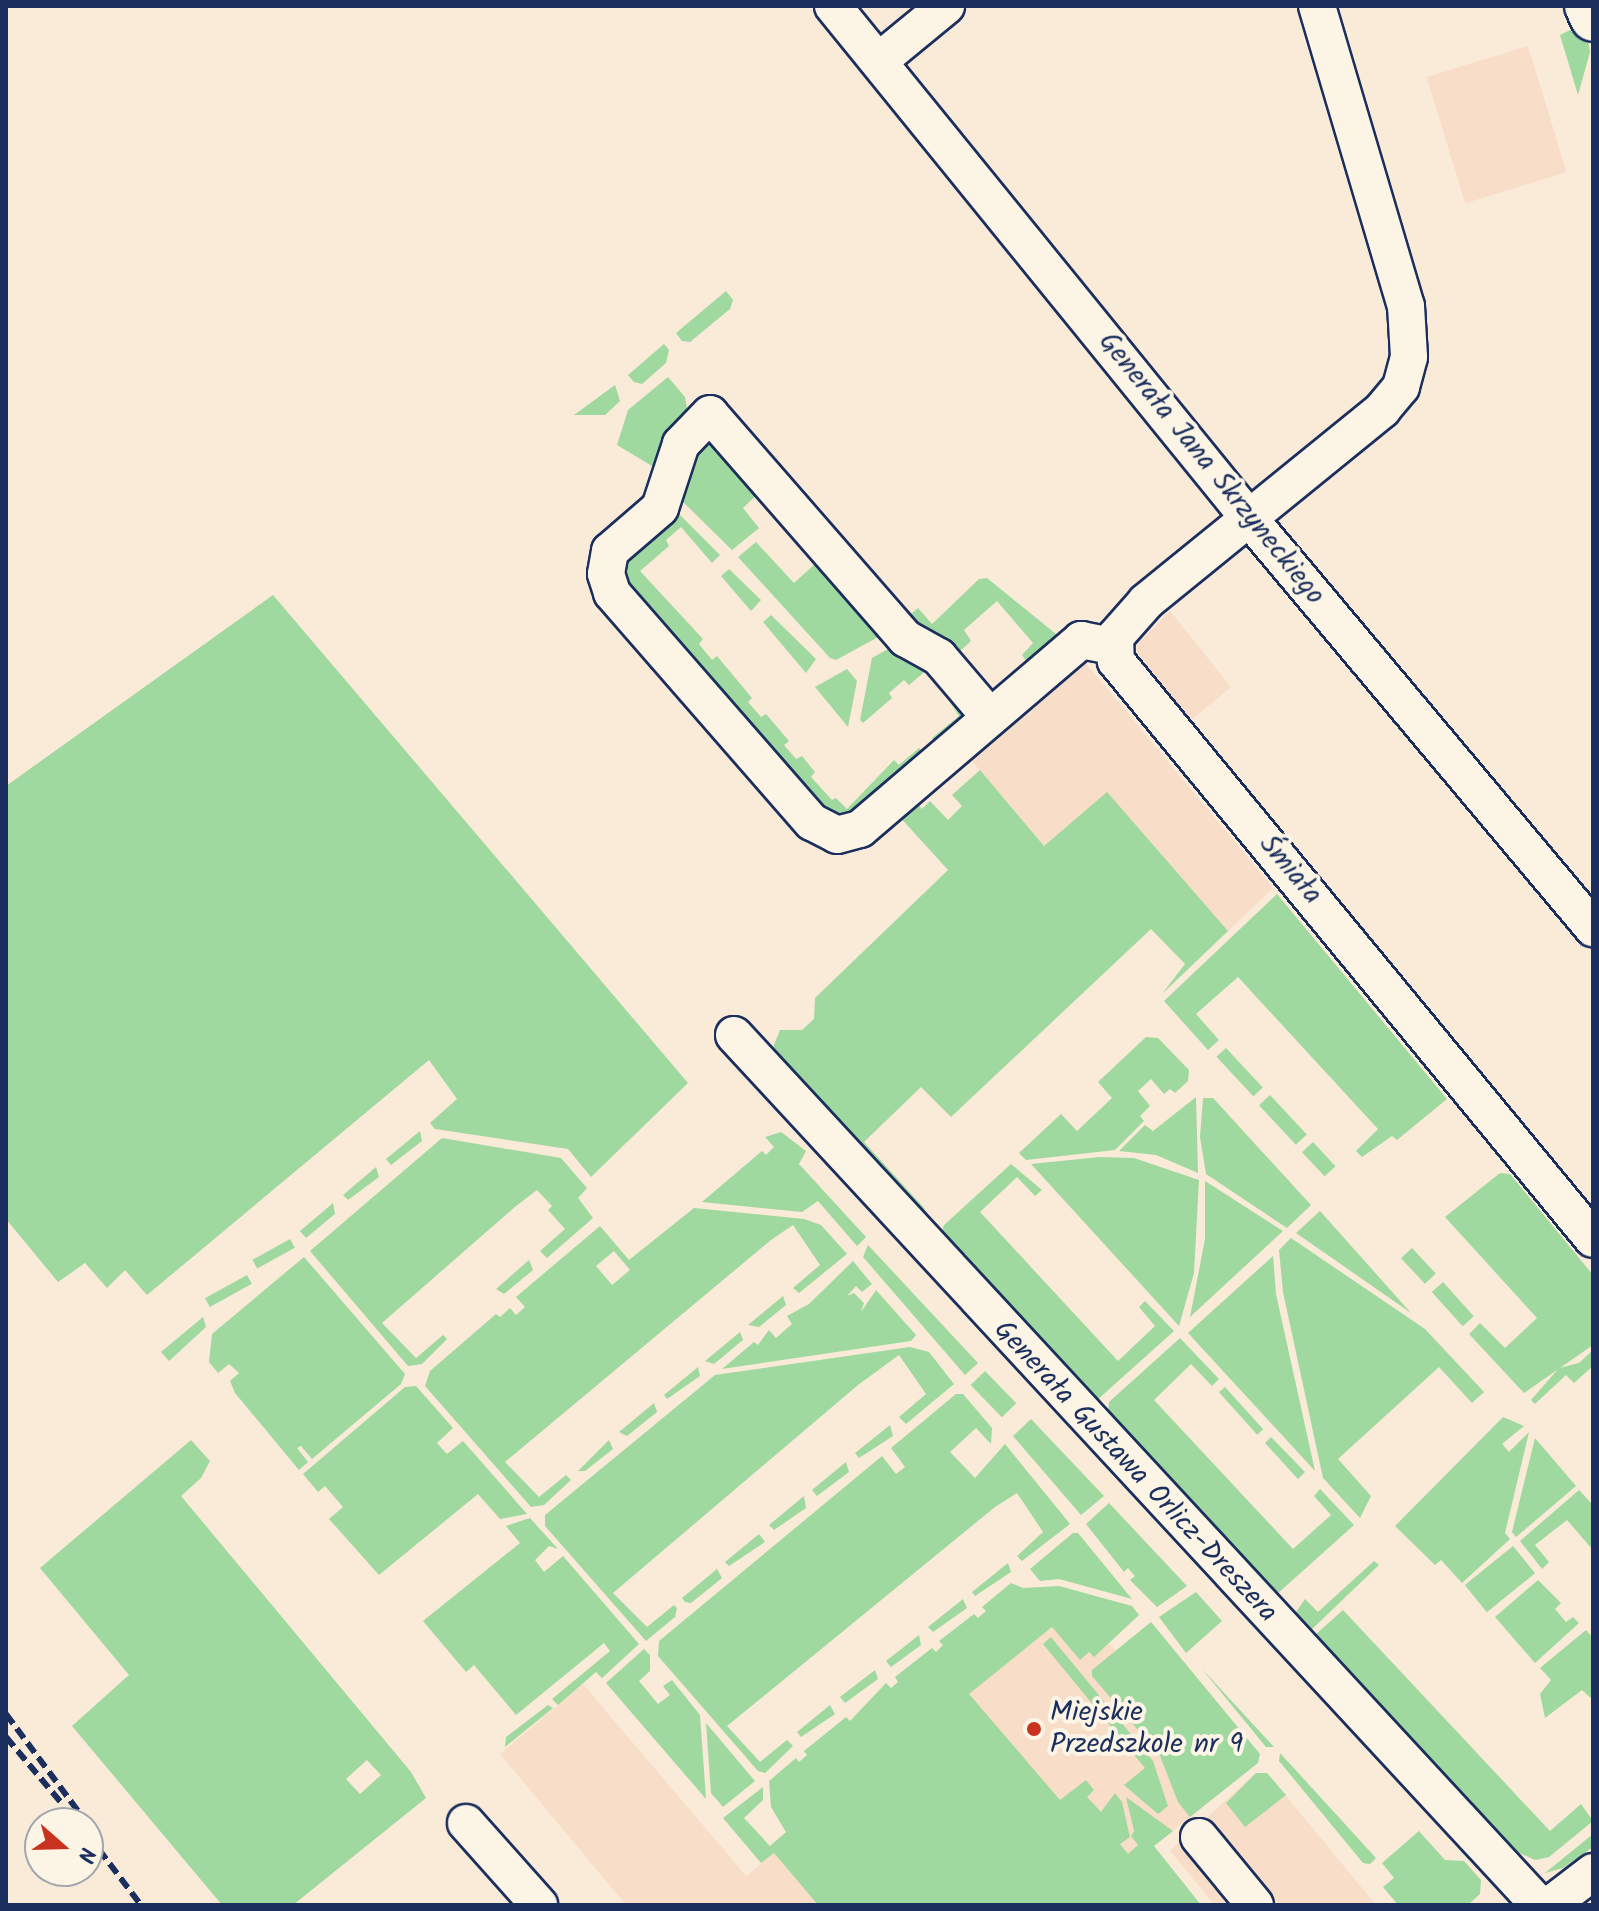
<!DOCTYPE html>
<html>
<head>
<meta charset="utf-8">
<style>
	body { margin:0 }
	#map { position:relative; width:1599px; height:1911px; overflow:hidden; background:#faead8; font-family:Kalam,sans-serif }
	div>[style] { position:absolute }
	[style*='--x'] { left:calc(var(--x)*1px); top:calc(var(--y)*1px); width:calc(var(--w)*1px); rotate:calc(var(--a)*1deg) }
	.built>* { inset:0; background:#f8ddc9; transform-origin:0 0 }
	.green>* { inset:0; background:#9fd99f; transform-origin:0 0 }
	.roads { filter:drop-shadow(2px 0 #1b2f5e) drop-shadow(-2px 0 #1b2f5e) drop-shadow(0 2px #1b2f5e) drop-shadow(0 -2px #1b2f5e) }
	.minor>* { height:36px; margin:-18px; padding:0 18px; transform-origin:18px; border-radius:18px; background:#fcf5e5 }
	.major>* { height:44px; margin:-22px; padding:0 22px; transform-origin:22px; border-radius:22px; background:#fcf5e5 }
	.rail>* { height:6px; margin-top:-3px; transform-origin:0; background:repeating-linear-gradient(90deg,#1b2f5e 0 12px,transparent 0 18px) }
	.dots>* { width:22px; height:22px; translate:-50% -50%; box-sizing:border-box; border:4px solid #fcf5e5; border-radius:50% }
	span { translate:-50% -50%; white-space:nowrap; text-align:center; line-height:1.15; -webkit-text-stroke:8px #fcf5e5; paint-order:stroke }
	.street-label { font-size:28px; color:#1b2f5e }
	.poi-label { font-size:28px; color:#1b2f5e }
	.left { translate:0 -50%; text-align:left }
	.frame { position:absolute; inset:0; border:8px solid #1b2f5e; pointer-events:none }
	.north { position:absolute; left:24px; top:1807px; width:80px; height:80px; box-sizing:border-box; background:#fcf5e5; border:2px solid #a2a6af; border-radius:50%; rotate:110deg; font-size:22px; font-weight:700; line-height:32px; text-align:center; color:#1b2f5e }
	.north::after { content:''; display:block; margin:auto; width:28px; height:36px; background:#c8321e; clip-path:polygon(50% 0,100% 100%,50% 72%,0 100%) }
</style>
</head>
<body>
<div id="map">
	<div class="built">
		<div style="left:1528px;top:46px;width:132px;height:106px;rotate:73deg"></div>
		<div style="clip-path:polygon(1170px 611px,1231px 687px,1189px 722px,1136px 657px,1138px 643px)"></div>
		<div style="clip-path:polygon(1083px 660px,1273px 888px,1228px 931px,1107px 793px,1044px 846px,971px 760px)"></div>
		<div style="clip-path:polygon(1061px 1588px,1231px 1784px,1081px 1905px,956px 1674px)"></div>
		<div style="clip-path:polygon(583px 1684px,746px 1876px,774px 1853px,818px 1905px,626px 1905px,500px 1754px)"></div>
		<div style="clip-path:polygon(1256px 1773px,1267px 1773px,1376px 1905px,1215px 1905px,1170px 1851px)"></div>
	</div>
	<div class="green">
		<div style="clip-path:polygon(1585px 23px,1590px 52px,1578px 95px,1560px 35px)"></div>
		<div style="clip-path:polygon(726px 291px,733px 300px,730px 309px,690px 342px,682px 341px,676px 333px)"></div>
		<div style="clip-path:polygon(664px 344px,669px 350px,666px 363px,642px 384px,634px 382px,628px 375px)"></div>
		<div style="clip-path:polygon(668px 377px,685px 397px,688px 414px,657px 469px,617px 445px,628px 410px)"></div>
		<div style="clip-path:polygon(615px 385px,620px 401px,605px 415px,574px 415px)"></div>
		<div style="clip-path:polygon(707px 438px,764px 488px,743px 508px,759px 528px,732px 550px,677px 496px,680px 467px)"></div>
		<div style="clip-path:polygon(673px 508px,720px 555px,712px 563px,681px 527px,666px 540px,669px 546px,640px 571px,703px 639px,699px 644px,712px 660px,717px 656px,752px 698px,748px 702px,761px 717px,766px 714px,789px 741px,784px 745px,796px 759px,802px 756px,815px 772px,811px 777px,832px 800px,836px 798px,847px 809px,894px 760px,899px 765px,919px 748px,926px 755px,835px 827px,621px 586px,620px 554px)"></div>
		<div style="clip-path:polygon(756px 542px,794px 583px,825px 555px,880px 636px,836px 660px,830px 658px,738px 557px)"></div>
		<div style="clip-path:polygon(729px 569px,761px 600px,751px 611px,721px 576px)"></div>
		<div style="clip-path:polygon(987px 578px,1056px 634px,1053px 646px,1029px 665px,1022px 655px,1033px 643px,997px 601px,964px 630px,971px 641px,957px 654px,905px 619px,918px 608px,932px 624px,979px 579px)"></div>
		<div style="clip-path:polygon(273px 595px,688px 1083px,591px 1177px,568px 1149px,435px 1129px,430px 1123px,457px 1099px,429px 1060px,147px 1295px,125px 1270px,107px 1288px,85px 1263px,58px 1282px,6px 1219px,6px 786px)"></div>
		<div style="clip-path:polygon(771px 615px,816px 659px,806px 673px,763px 622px)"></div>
		<div style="clip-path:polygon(895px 645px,927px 660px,965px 715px,938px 745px,932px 738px,959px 716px,928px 669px,909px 685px,904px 680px,889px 693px,892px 698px,863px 723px,860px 720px,872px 658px)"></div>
		<div style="clip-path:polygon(847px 669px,857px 681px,848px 727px,815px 687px)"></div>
		<div style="clip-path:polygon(980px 770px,1044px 846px,1107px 792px,1228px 931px,1162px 994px,1185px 964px,1151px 929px,951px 1117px,921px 1087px,864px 1142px,925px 1209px,922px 1212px,773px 1054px,774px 1045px,780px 1030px,802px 1030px,814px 1019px,815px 998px,948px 870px,898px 815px,912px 797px,922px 809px,930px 801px,948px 820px,962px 806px,952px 795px)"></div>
		<div style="clip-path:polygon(1277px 894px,1447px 1099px,1397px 1140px,1392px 1136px,1362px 1157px,1356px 1151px,1378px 1129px,1238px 977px,1196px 1014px,1219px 1040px,1208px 1050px,1164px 1001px)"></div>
		<div style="clip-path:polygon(1146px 1037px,1158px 1038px,1189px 1070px,1188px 1081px,1175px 1093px,1170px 1089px,1164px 1094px,1151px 1079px,1138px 1091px,1150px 1106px,1140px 1116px,1144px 1121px,1115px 1150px,1026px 1160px,1019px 1153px,1061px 1114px,1077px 1131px,1112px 1098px,1098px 1082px)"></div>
		<div style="left:1226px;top:1048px;width:54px;height:13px;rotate:47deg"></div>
		<div style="left:1270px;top:1095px;width:54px;height:15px;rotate:47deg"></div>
		<div style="clip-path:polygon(1196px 1097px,1198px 1173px,1156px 1155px,1119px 1151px,1145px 1125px,1153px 1131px)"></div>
		<div style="clip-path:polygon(1203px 1098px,1213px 1098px,1311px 1205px,1287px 1228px,1206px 1174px,1200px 1137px)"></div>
		<div style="clip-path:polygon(420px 1131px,422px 1141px,391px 1165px,386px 1159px)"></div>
		<div style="clip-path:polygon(781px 1132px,806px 1151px,799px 1164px,866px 1237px,857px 1246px,818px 1201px,802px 1212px,702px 1202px,762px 1151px,766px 1155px,774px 1147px,765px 1137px)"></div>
		<div style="clip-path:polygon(442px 1138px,561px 1158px,587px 1188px,578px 1198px,593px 1218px,547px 1258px,540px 1251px,565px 1229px,548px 1210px,552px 1206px,537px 1190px,516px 1206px,382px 1323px,416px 1358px,443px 1335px,447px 1339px,422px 1364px,408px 1366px,310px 1251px)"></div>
		<div style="left:1313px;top:1142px;width:33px;height:15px;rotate:47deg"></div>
		<div style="clip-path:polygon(1100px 1157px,1134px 1158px,1199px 1180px,1194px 1273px,1179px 1326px,1031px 1164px)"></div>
		<div style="clip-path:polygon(1011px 1164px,1042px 1190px,1035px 1196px,1017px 1177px,980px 1212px,1118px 1361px,1155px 1326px,1139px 1307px,1145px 1301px,1174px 1331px,1096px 1401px,941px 1234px,944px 1225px)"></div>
		<div style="clip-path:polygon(376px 1167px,379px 1177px,348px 1200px,343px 1195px)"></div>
		<div style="clip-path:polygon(1500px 1173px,1510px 1174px,1593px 1275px,1593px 1345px,1524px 1393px,1469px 1334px,1480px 1323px,1505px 1348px,1537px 1318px,1445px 1217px)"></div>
		<div style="clip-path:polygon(1205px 1181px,1283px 1231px,1190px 1317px,1205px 1239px)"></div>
		<div style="clip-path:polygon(333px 1203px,335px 1214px,306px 1238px,300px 1231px)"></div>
		<div style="clip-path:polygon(evenodd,694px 1208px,804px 1219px,821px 1225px,847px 1254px,799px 1293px,793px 1288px,820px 1265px,793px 1225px,771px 1240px,505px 1462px,539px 1497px,566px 1475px,571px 1480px,544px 1505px,531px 1507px,425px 1386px,430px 1371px,496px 1314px,500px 1317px,510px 1308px,516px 1315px,525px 1307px,516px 1297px,600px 1226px,629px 1260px,694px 1208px,614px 1251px,630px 1270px,612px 1285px,596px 1266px,614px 1251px)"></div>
		<div style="clip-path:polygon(1320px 1211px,1411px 1313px,1296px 1233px)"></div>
		<div style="clip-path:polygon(1291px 1238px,1425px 1329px,1484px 1392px,1472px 1403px,1439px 1367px,1338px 1459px,1371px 1496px,1360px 1518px,1323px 1478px,1283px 1292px,1279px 1250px)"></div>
		<div style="left:290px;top:1239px;width:10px;height:43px;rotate:61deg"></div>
		<div style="clip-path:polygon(868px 1245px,978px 1363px,965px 1375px,863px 1257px)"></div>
		<div style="left:1412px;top:1248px;width:35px;height:15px;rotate:47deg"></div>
		<div style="clip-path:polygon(1273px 1256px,1276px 1294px,1315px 1471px,1188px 1333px)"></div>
		<div style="clip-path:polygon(304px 1257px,405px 1374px,401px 1384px,312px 1459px,301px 1446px,297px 1448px,308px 1462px,299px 1470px,235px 1393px,230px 1381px,239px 1373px,229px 1364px,218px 1373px,209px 1362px,212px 1334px)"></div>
		<div style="clip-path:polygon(529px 1260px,533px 1270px,504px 1294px,496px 1289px)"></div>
		<div style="clip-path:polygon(853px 1261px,872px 1284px,862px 1292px,856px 1286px,847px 1296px,854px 1293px,864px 1303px,861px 1312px,876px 1290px,916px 1335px,911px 1341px,722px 1369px,754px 1342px,758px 1345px,769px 1330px,776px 1338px,792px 1324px,787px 1316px,809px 1304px)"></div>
		<div style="left:247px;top:1275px;width:10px;height:48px;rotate:61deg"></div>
		<div style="left:1443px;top:1282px;width:46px;height:15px;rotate:48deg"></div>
		<div style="clip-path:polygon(783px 1296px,786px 1305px,759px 1327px,748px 1325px)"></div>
		<div style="clip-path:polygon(203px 1317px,206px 1327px,169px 1361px,161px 1352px)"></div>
		<div style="clip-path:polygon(740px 1332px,743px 1340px,714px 1364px,705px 1361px)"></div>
		<div style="clip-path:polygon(1180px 1338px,1219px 1379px,1212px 1386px,1191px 1364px,1154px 1400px,1293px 1549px,1331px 1515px,1314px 1496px,1320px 1489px,1354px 1525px,1276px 1595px,1108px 1413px,1109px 1402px)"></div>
		<div style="clip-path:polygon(910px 1347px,929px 1352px,954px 1384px,906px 1424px,899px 1417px,926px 1394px,899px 1355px,858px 1385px,613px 1593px,647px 1627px,674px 1605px,677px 1608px,675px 1617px,646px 1641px,545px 1526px,545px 1515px,715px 1375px)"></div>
		<div style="clip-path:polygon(1593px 1350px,1593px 1366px,1574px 1383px,1566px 1375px,1535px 1404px,1531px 1400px,1559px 1368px,1579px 1363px)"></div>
		<div style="clip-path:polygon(698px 1367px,700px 1376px,667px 1399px,664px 1395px)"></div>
		<div style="left:985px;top:1371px;width:45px;height:20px;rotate:46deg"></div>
		<div style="clip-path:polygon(416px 1386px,453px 1428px,437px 1443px,447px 1454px,463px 1441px,527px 1514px,500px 1519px,478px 1494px,379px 1575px,329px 1519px,343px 1507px,325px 1486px,318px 1492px,303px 1474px,405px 1387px)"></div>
		<div style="left:1225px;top:1387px;width:57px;height:8px;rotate:48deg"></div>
		<div style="clip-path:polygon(956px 1394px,963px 1394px,992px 1428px,991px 1444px,976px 1428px,950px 1452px,975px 1478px,1005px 1444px,1070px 1524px,1022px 1561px,1017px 1556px,1043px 1532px,1017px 1493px,995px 1507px,727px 1726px,760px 1762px,787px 1740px,793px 1746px,765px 1773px,758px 1771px,658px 1656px,659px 1641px,882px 1456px,896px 1474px,905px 1467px,891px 1448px)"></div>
		<div style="clip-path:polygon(654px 1403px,657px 1412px,627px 1436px,619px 1432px)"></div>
		<div style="clip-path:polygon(1503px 1417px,1524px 1426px,1502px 1444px,1509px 1452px,1529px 1432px,1505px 1533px,1510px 1539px,1462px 1583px,1441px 1560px,1435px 1565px,1395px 1526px)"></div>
		<div style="clip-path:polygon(1031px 1419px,1104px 1496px,1081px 1515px,1013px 1436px)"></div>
		<div style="clip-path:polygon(890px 1425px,893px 1436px,859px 1458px,855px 1453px)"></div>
		<div style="clip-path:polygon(1271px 1437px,1305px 1472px,1298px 1479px,1265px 1443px)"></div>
		<div style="clip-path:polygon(1535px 1438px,1576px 1486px,1516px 1537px,1512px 1532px)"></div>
		<div style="clip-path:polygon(evenodd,191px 1440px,210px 1461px,201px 1478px,181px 1496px,411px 1772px,426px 1798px,293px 1905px,222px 1905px,72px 1726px,129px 1675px,40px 1568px,191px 1440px,367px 1760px,381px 1775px,360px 1794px,346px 1779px,367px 1760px)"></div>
		<div style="clip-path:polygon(609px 1440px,613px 1449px,585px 1471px,578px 1471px)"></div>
		<div style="clip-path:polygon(846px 1462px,849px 1472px,817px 1496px,812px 1490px)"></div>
		<div style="clip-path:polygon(1579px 1490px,1593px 1505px,1593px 1550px,1567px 1520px,1535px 1545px,1549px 1562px,1542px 1569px,1520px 1541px)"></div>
		<div style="clip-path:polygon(804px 1496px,806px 1508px,774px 1530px,769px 1525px)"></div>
		<div style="clip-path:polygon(1109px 1503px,1187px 1586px,1157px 1607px,1130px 1580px,1135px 1576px,1128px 1568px,1124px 1572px,1086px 1524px)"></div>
		<div style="clip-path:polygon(530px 1518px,558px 1549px,549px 1546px,535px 1560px,544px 1572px,563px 1556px,639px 1644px,602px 1678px,596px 1672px,558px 1705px,552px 1699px,610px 1651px,604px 1643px,516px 1715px,474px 1665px,466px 1672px,423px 1621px,520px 1543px,506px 1526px)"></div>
		<div style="clip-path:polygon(1073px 1533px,1078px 1533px,1132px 1599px,1059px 1579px,1040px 1581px,1030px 1569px)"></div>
		<div style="clip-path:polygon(759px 1534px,765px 1542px,729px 1566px,725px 1562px)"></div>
		<div style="left:1513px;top:1546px;width:35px;height:62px;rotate:51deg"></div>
		<div style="clip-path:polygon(1374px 1561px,1379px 1565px,1310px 1631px,1294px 1615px,1305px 1599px,1318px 1612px)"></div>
		<div style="clip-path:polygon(1008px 1563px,1011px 1572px,975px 1596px,972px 1592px)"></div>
		<div style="clip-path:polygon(717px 1569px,722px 1578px,691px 1603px,685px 1602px,682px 1598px)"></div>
		<div style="clip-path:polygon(1538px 1580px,1561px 1603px,1555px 1609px,1566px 1622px,1573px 1617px,1579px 1623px,1535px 1663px,1495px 1617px)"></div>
		<div style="clip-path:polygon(1011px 1583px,1023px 1588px,1059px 1586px,1132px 1606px,1139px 1615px,1094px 1657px,1089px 1652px,1080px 1660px,1052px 1627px,969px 1694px,1060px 1800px,1086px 1780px,1094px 1790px,1087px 1797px,1101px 1812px,1115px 1793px,1122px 1802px,1130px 1837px,1120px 1844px,1128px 1854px,1138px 1845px,1131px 1836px,1134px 1831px,1126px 1797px,1173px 1831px,1154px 1846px,1201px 1905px,818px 1905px,774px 1853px,761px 1863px,723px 1818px,763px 1787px,763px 1800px,744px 1818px,770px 1846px,786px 1832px,771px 1807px,769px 1781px,796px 1758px,799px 1762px,807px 1755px,804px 1751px,846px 1717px,850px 1721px,886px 1683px,891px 1688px,898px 1682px,895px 1677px,932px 1648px,936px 1652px,943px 1645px,939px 1641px,974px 1614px,978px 1618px,986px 1611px,982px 1607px)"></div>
		<div style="clip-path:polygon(1196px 1592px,1222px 1621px,1186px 1653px,1159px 1617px)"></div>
		<div style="clip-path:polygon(963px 1599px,967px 1608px,933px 1632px,928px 1627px)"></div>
		<div style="clip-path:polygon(1343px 1610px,1550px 1831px,1581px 1804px,1593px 1821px,1549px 1857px,1535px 1860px,1515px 1851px,1314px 1636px)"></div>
		<div style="clip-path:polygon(1151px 1622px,1260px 1754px,1258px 1763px,1190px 1817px,1178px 1802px,1160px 1756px,1092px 1676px,1092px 1670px)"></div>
		<div style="clip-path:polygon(1586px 1630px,1593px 1638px,1593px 1700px,1582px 1690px,1545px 1718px,1540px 1694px,1551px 1680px,1540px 1668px)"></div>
		<div style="clip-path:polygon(919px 1635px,921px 1645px,891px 1667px,886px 1661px)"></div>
		<div style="clip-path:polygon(1051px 1637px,1153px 1761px,1168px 1806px,1158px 1814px,1124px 1785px,1145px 1768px,1043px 1644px)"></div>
		<div style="clip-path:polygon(644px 1649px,650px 1655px,650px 1671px,639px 1681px,658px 1704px,670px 1695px,663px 1686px,672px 1680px,700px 1715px,706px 1799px,606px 1683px)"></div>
		<div style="clip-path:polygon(1202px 1669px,1274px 1747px,1266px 1747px)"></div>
		<div style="clip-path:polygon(875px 1670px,878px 1679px,845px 1703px,840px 1697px)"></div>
		<div style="clip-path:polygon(548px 1705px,553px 1708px,505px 1747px,506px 1737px)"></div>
		<div style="clip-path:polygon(830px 1705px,835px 1714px,801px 1737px,797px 1732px)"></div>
		<div style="clip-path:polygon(706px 1723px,755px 1781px,723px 1807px,711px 1793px)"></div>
		<div style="clip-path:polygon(1280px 1753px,1376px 1858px,1370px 1864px,1363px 1863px,1279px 1761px)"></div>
		<div style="clip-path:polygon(1256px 1773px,1267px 1773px,1286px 1795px,1245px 1827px,1226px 1803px)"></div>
		<div style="clip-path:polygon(1419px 1831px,1445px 1860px,1464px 1861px,1481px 1880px,1480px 1894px,1468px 1905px,1398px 1905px,1383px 1887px,1394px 1878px,1382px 1863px)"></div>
		<div style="clip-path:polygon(1593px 1834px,1593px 1847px,1563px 1868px,1545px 1873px)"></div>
	</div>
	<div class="roads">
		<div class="minor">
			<div style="--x:833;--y:6;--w:658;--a:50.92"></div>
			<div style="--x:1248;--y:517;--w:537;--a:49.99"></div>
			<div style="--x:1317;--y:6;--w:313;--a:73.5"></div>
			<div style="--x:1406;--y:306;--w:51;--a:86.6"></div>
			<div style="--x:1409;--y:357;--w:31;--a:105"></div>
			<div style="--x:1401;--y:387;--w:30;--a:130"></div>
			<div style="--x:1382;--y:410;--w:304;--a:140.9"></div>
			<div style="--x:1146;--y:602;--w:47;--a:131.5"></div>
			<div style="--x:1115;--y:637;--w:24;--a:88"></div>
			<div style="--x:1116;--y:661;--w:749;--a:50.47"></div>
			<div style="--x:879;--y:61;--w:87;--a:-39.4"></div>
			<div style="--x:990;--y:717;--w:79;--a:-130.4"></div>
			<div style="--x:939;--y:657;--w:38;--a:-151"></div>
			<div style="--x:906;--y:639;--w:298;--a:-131.1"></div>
			<div style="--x:710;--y:414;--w:42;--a:134"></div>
			<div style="--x:681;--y:444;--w:67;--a:108.2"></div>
			<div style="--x:660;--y:508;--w:66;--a:139.3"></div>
			<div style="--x:610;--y:551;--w:23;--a:100"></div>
			<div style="--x:606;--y:574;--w:20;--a:72"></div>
			<div style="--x:612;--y:593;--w:304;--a:48.9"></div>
			<div style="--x:812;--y:822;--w:28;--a:27"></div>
			<div style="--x:837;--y:835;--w:24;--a:-15"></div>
			<div style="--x:860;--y:829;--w:291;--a:-40.5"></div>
			<div style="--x:1081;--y:640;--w:33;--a:11"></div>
			<div style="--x:734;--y:1035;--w:1185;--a:47.22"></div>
			<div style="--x:466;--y:1823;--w:110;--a:48.3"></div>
			<div style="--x:1199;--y:1837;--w:88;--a:50.5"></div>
			<div style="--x:1550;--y:1905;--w:54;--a:-37.5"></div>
		</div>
		<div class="major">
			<div style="--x:1587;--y:6;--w:14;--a:65"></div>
		</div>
	</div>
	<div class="rail">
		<div style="--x:6;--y:1714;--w:136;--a:53.4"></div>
		<div style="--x:6;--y:1737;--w:89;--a:50"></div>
		<div style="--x:88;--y:1835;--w:88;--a:52.9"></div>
	</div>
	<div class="dots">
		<div style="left:1034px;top:1729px;background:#c8321e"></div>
	</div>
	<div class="street-label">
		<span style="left:1211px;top:469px;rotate:51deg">Generała Jana Skrzyneckiego</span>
		<span style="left:1290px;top:870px;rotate:50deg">Śmiała</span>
		<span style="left:1135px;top:1472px;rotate:47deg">Generała Gustawa Orlicz-Dreszera</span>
	</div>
	<div class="poi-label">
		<span class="left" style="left:1050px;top:1729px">Miejskie<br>Przedszkole nr 9</span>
	</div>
	<div class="frame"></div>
	<div class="north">N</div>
</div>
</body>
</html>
